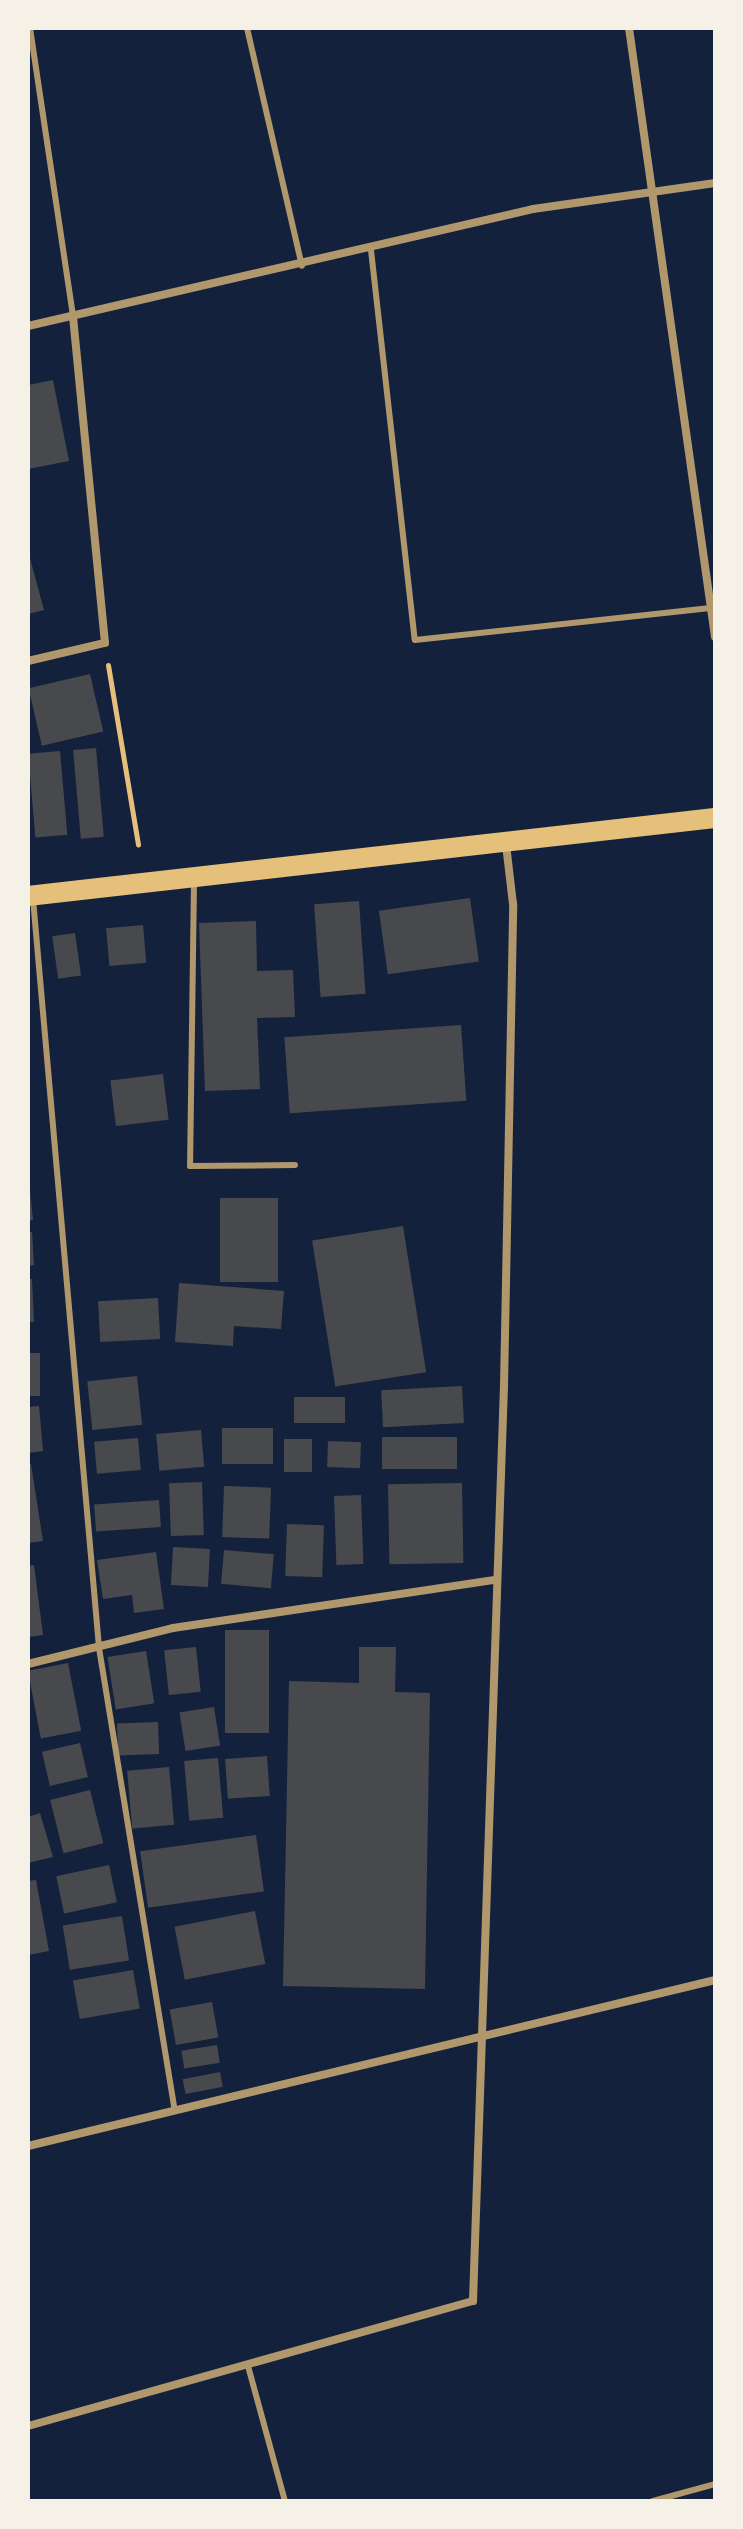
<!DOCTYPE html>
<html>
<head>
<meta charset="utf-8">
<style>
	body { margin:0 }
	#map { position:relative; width:743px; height:2529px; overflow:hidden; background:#14213d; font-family:"PT Sans",sans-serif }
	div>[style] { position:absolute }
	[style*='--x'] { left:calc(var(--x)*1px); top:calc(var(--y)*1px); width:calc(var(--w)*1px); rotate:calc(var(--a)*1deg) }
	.building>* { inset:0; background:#48494c; transform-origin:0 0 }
	.path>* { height:5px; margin:-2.5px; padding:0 2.5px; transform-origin:2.5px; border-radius:2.5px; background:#e5c07b }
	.service>* { height:6px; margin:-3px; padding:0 3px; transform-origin:3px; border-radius:3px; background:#b1986c }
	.minor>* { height:8px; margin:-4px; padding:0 4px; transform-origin:4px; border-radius:4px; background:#b1986c }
	.primary>* { height:20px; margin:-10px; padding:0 10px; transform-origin:10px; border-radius:10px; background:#e5c07b }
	span { translate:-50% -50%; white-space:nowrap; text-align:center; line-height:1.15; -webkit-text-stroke:7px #f6f1e7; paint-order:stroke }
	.frame { position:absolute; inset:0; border:30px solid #f6f1e7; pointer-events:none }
</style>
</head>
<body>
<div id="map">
	<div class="building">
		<div style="clip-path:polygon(53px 380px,69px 461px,28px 469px,28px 385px)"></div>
		<div style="clip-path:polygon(28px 551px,44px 610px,28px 614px)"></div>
		<div style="left:90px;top:674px;width:59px;height:63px;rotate:77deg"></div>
		<div style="left:96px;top:748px;width:89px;height:23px;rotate:85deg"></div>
		<div style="left:60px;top:751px;width:84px;height:32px;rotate:85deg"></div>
		<div style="left:470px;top:898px;width:64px;height:92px;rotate:82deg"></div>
		<div style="left:359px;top:901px;width:93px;height:45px;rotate:86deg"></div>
		<div style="clip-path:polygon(256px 921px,257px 971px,293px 970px,295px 1017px,257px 1018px,260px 1089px,205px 1091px,199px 923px)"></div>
		<div style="left:143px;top:925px;width:38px;height:37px;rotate:85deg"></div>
		<div style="left:75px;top:933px;width:43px;height:23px;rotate:82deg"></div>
		<div style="left:461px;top:1025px;width:76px;height:177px;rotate:86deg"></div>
		<div style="left:163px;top:1074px;width:46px;height:53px;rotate:83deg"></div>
		<div style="clip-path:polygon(28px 1191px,30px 1191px,33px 1220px,28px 1221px)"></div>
		<div style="left:220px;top:1198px;width:58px;height:84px"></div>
		<div style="left:403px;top:1226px;width:148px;height:92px;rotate:81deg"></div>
		<div style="clip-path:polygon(28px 1232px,32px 1232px,34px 1265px,28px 1266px)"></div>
		<div style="clip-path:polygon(28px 1279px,32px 1279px,34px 1322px,28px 1322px)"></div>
		<div style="clip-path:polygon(179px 1283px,284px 1291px,281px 1329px,234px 1326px,233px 1346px,175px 1342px)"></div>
		<div style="left:158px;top:1298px;width:41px;height:60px;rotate:87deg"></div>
		<div style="left:28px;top:1353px;width:12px;height:43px"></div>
		<div style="left:137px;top:1376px;width:49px;height:50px;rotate:84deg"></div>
		<div style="left:462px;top:1386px;width:37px;height:81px;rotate:87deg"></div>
		<div style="left:294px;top:1397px;width:51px;height:26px"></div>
		<div style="clip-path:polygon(39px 1406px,43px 1451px,28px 1453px,28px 1407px)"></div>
		<div style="left:222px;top:1428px;width:51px;height:36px"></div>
		<div style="left:201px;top:1430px;width:37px;height:45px;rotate:85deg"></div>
		<div style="left:457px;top:1437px;width:32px;height:75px;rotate:90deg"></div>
		<div style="left:138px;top:1438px;width:32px;height:44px;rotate:85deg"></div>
		<div style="left:284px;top:1439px;width:28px;height:33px"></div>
		<div style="left:328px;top:1441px;width:33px;height:26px;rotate:2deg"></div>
		<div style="clip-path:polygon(31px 1464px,43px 1541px,28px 1543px,28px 1465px)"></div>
		<div style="left:202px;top:1482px;width:53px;height:33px;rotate:88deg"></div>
		<div style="left:462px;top:1483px;width:80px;height:74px;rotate:89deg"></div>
		<div style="left:224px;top:1486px;width:47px;height:51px;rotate:2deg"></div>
		<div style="left:361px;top:1495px;width:69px;height:27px;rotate:88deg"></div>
		<div style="left:159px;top:1500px;width:27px;height:65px;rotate:86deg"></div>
		<div style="left:287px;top:1524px;width:37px;height:52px;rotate:2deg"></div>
		<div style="left:173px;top:1547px;width:37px;height:38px;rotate:3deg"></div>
		<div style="left:224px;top:1550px;width:50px;height:34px;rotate:5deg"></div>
		<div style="clip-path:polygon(156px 1552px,164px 1609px,134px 1613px,132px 1595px,103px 1599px,97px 1560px)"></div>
		<div style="clip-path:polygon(34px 1565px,43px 1635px,28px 1637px,28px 1566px)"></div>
		<div style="left:225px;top:1630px;width:44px;height:103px"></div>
		<div style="left:196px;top:1647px;width:45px;height:32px;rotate:84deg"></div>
		<div style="clip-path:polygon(359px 1647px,396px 1647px,395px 1692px,430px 1693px,425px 1989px,283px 1986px,289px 1681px,359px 1683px)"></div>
		<div style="left:146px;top:1651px;width:53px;height:39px;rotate:81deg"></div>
		<div style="left:68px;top:1663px;width:69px;height:41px;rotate:79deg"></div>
		<div style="left:214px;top:1707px;width:39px;height:35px;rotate:81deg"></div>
		<div style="left:158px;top:1722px;width:32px;height:41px;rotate:88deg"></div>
		<div style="left:80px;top:1743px;width:35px;height:39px;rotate:77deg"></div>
		<div style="left:267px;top:1756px;width:40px;height:42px;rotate:86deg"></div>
		<div style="left:218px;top:1758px;width:60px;height:34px;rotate:85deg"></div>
		<div style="left:169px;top:1767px;width:58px;height:42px;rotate:85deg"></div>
		<div style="left:90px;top:1790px;width:55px;height:41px;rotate:76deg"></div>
		<div style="clip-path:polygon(40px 1813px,53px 1857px,28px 1863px,28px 1817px)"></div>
		<div style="left:256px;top:1835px;width:57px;height:117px;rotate:82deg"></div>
		<div style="left:109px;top:1865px;width:38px;height:54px;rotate:78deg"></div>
		<div style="clip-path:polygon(36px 1880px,49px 1951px,28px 1955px,28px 1881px)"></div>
		<div style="left:255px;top:1911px;width:54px;height:82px;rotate:79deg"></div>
		<div style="left:122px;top:1916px;width:45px;height:60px;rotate:81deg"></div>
		<div style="left:133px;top:1970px;width:39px;height:61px;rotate:80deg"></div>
		<div style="left:212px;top:2002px;width:36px;height:43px;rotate:80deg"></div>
		<div style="left:217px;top:2045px;width:18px;height:36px;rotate:81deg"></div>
		<div style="left:220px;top:2072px;width:15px;height:38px;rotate:79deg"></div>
	</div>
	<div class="path">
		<div style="--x:108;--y:665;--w:182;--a:80.5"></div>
	</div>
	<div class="service">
		<div style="--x:30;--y:28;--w:290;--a:81.5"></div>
		<div style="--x:247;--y:28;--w:244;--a:77"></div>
		<div style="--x:371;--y:250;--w:392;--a:83.6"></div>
		<div style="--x:415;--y:640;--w:297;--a:-6.2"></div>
		<div style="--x:194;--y:883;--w:283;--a:90.8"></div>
		<div style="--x:190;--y:1166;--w:105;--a:-0.5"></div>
		<div style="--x:33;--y:899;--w:752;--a:84.96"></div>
		<div style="--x:99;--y:1648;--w:465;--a:80.7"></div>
		<div style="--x:248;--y:2366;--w:140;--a:74.7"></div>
		<div style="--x:653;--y:2501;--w:64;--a:-15.3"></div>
	</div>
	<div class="minor">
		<div style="--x:629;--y:28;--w:615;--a:81.96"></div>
		<div style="--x:28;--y:326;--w:518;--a:-13.04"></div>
		<div style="--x:533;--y:209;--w:184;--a:-8.1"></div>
		<div style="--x:28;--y:661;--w:79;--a:-13.2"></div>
		<div style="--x:105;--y:643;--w:330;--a:-95.6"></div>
		<div style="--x:28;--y:1664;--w:149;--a:-13.9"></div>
		<div style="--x:173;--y:1628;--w:327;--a:-8.5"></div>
		<div style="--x:28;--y:2146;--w:707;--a:-13.58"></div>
		<div style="--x:28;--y:2426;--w:462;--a:-15.7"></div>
		<div style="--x:473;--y:2301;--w:916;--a:-88.06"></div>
		<div style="--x:504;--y:1386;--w:482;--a:-88.9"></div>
		<div style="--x:513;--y:904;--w:60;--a:-96.7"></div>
	</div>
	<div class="primary">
		<div style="--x:28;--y:896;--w:691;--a:-6.48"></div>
	</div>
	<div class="frame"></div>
</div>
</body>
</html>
